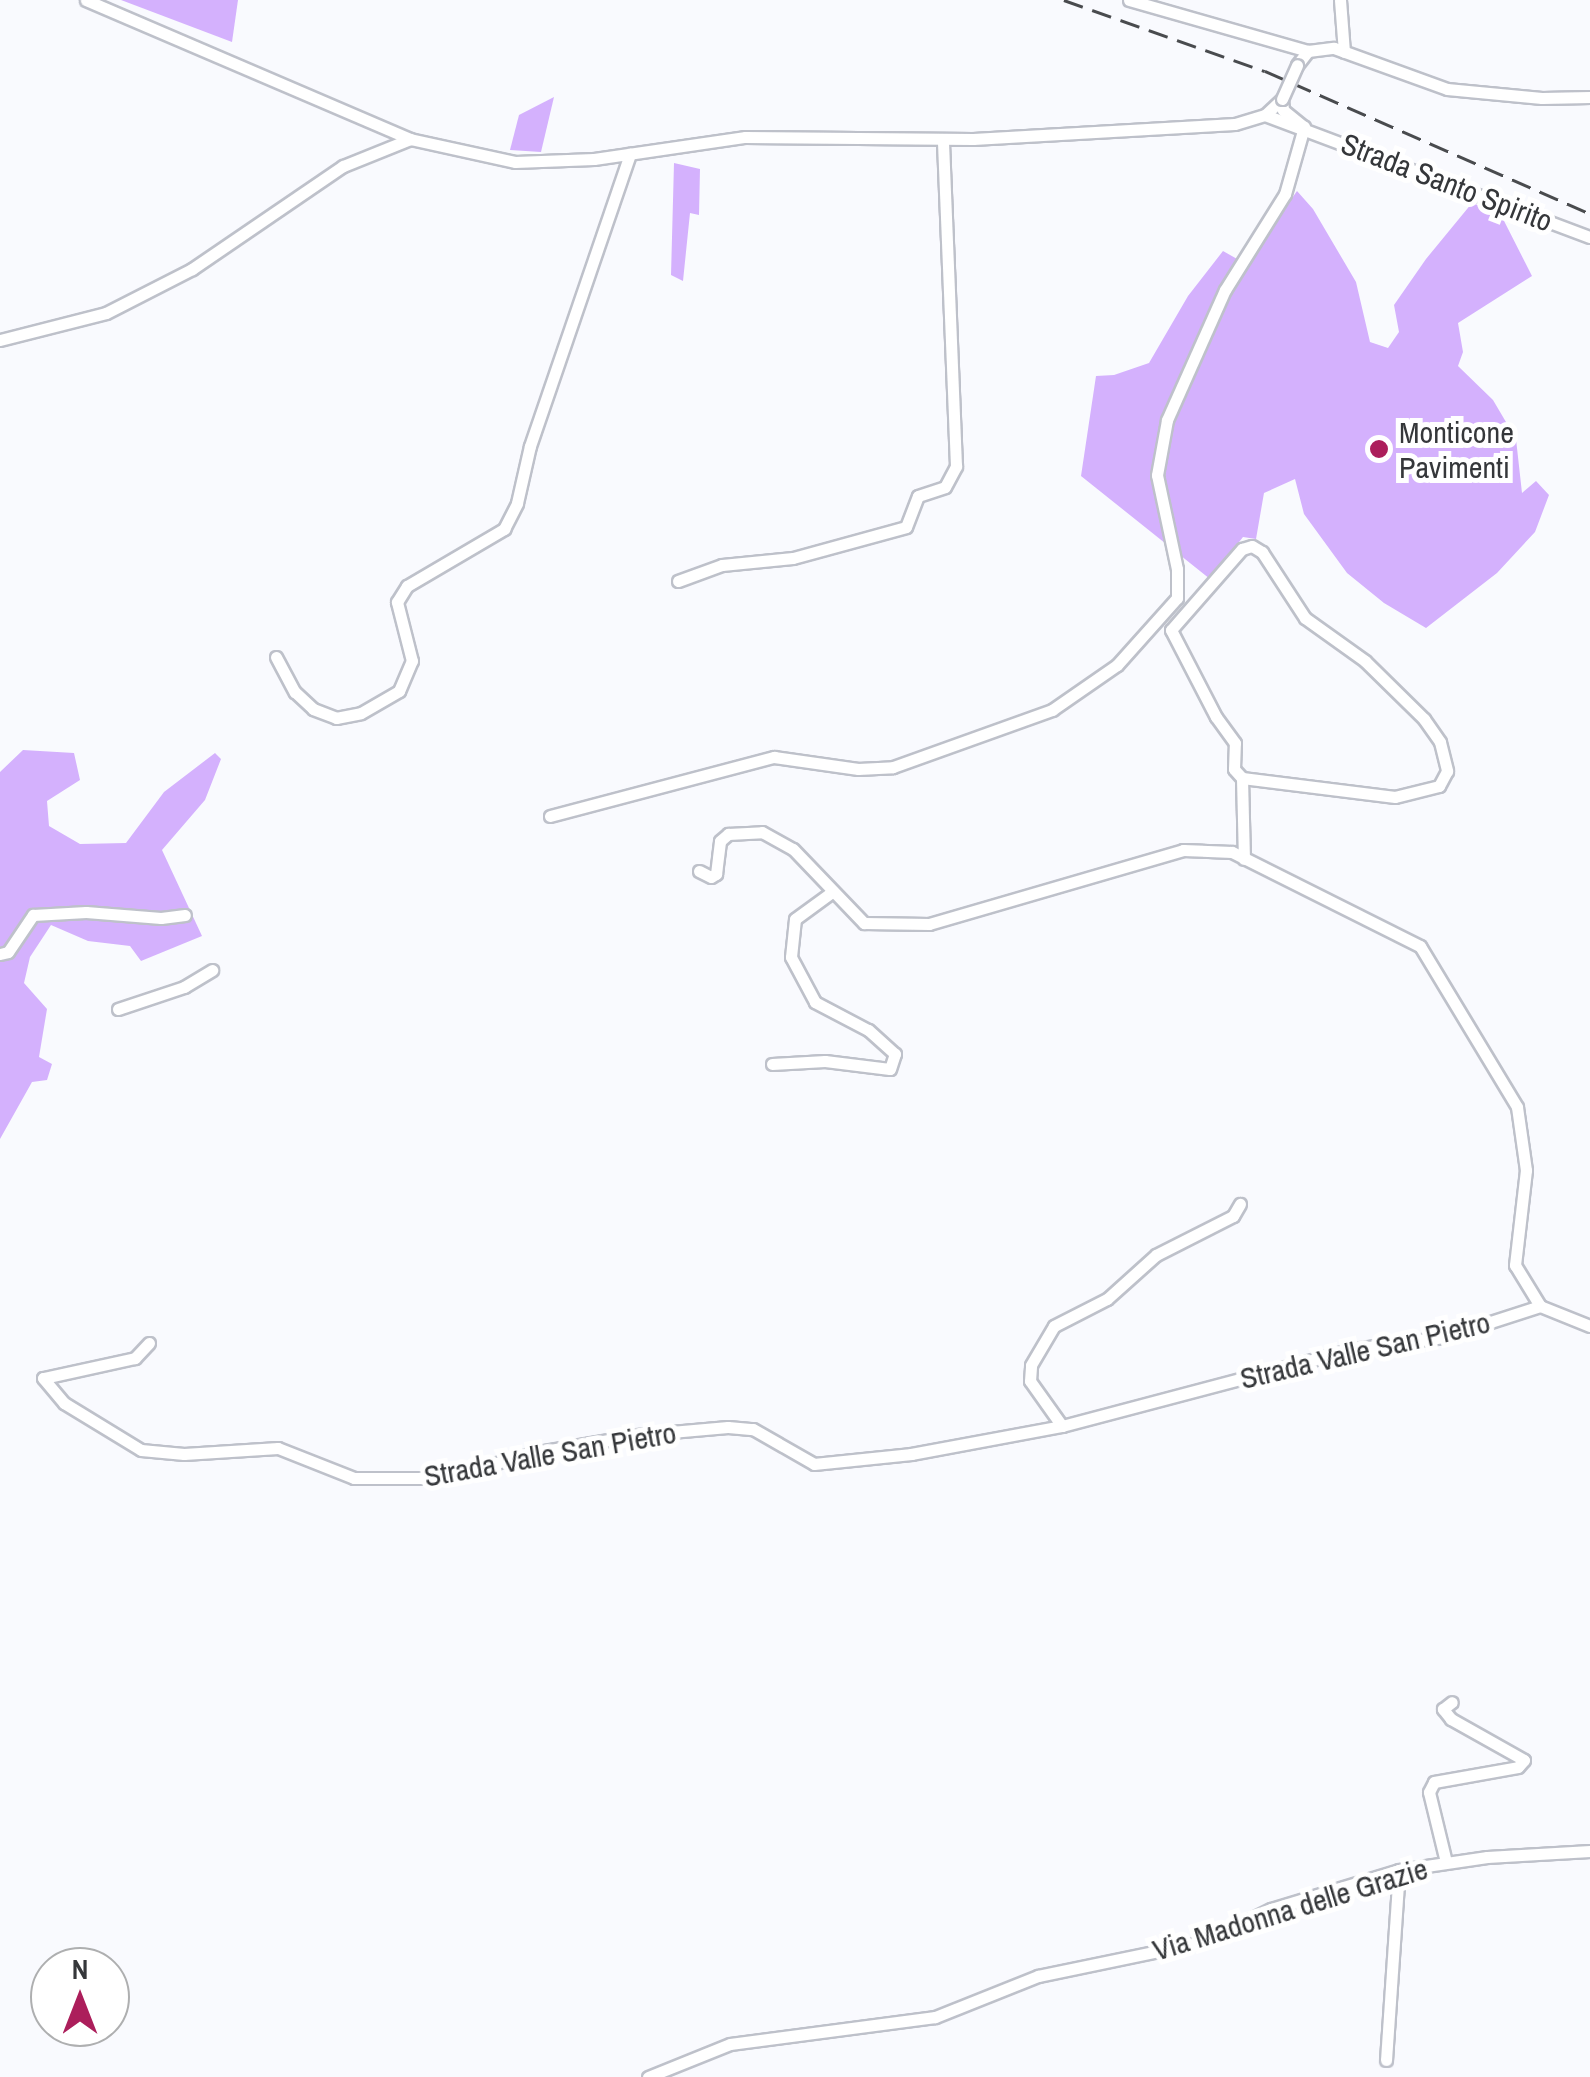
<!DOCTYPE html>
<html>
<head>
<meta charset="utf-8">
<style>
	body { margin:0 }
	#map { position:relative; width:1590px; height:2077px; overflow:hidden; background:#f9fafe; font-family:"Archivo Narrow",sans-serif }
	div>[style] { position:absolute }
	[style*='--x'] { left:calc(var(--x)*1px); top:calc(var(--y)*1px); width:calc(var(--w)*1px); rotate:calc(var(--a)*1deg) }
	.forest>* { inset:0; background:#d4b1fd }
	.roads { filter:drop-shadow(2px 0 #bec1ca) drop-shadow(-2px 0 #bec1ca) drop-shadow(0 2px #bec1ca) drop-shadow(0 -2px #bec1ca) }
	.minor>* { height:11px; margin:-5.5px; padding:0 5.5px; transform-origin:5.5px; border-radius:5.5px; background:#fff }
	.rail>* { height:2.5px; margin-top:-1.25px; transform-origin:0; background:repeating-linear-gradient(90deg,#494b4e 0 20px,transparent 0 30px) }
	.bridges { filter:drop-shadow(2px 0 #bec1ca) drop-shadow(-2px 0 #bec1ca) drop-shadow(0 2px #bec1ca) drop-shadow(0 -2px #bec1ca) }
	.minor-bridge>* { height:11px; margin:-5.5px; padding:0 5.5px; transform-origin:5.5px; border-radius:5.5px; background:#fff }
	.dots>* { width:28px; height:28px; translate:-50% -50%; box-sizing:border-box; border:5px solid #fff; border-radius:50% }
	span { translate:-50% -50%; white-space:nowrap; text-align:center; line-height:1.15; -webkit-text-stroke:10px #fff; paint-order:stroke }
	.street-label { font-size:30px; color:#35373a }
	.poi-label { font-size:30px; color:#35373a }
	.left { translate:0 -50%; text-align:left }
	.north { position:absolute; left:30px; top:1947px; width:100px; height:100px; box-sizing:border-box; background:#fff; border:2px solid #aeafb0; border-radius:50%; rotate:0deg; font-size:28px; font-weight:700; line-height:40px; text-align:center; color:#35373a }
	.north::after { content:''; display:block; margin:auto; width:35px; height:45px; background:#ac1e5b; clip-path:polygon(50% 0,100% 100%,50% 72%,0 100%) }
</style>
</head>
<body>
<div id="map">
	<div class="forest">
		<div style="clip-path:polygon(121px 0,238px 0,232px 42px)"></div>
		<div style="clip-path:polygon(554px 97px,541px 152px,510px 150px,519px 115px)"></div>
		<div style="clip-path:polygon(674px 163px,700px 169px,699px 215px,690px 213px,683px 281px,671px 275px)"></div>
		<div style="clip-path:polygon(1297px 191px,1313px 209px,1356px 282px,1370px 342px,1388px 348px,1399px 332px,1394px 305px,1426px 259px,1472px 203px,1500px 213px,1532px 276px,1458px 323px,1463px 352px,1458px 366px,1493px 400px,1516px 439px,1522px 493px,1536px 481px,1549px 495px,1535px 532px,1497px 573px,1426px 628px,1384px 603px,1347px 573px,1304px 514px,1295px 479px,1264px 493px,1256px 539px,1243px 537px,1210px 579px,1081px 476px,1096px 376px,1114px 375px,1149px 363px,1188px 296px,1223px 251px,1246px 264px)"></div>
		<div style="clip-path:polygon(23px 750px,74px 753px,80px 780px,47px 801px,49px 826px,80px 844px,126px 843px,164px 792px,215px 753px,221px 759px,205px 800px,162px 850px,202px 936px,141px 961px,130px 946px,88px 941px,51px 925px,30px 957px,24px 983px,47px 1009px,39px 1057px,52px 1064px,47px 1080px,32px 1082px,0 1139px,0 772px)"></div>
	</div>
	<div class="roads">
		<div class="minor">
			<div style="--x:86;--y:0;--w:353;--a:23.2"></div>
			<div style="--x:410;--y:139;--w:107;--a:12.4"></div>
			<div style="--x:515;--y:162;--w:79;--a:-2.2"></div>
			<div style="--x:594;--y:159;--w:153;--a:-8.3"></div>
			<div style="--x:745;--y:137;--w:228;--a:0.5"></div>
			<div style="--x:973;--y:139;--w:262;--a:-3.3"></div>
			<div style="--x:1235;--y:124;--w:31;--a:-17"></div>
			<div style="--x:1265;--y:115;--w:23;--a:-43"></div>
			<div style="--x:1282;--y:99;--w:11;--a:85"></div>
			<div style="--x:1283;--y:110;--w:27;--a:39"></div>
			<div style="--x:1129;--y:0;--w:186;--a:15.9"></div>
			<div style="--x:1340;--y:0;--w:52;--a:85.6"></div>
			<div style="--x:1297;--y:65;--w:18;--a:-52"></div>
			<div style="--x:1308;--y:51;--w:26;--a:-7"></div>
			<div style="--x:1334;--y:48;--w:120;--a:19.9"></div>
			<div style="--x:1447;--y:89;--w:95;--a:5.4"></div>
			<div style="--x:1542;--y:98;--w:48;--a:-1.2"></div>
			<div style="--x:1265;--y:115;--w:347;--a:20.6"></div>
			<div style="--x:0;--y:340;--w:109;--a:-14.3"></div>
			<div style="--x:106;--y:313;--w:97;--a:-27.1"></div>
			<div style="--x:192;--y:269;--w:183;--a:-34.3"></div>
			<div style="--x:343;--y:166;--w:72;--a:-21.9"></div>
			<div style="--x:678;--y:581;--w:47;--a:-20"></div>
			<div style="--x:722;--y:565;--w:71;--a:-5.6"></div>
			<div style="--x:793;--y:558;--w:117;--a:-15.3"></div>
			<div style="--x:906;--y:527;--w:33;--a:-69"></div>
			<div style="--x:918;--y:496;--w:28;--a:-18"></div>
			<div style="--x:945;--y:487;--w:24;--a:-62"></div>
			<div style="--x:956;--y:466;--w:327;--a:-92.3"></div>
			<div style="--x:276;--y:657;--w:40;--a:62"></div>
			<div style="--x:295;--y:692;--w:25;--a:43"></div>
			<div style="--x:313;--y:709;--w:25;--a:21"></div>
			<div style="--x:336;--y:718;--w:25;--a:-11"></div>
			<div style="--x:361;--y:713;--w:44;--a:-30.1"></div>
			<div style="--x:399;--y:691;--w:33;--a:-67"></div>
			<div style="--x:412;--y:661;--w:61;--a:-104.3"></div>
			<div style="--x:397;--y:602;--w:19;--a:-58"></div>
			<div style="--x:407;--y:586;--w:113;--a:-30.4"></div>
			<div style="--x:504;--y:529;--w:29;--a:-63"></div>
			<div style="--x:517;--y:503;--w:58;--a:-77.2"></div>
			<div style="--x:530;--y:446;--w:309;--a:-71.1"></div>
			<div style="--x:1242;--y:778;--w:12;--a:-132"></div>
			<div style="--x:1234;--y:769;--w:26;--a:-88"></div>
			<div style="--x:1235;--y:743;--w:32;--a:-126"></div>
			<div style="--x:1216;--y:717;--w:98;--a:-117.3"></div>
			<div style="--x:1171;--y:630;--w:108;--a:-48.8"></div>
			<div style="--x:1242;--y:549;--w:10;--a:-17"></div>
			<div style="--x:1252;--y:546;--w:12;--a:31"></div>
			<div style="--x:1262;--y:552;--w:79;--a:56.9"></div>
			<div style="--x:1305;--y:618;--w:74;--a:35.6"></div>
			<div style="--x:1365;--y:661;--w:83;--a:44.5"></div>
			<div style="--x:1424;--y:719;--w:28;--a:55"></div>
			<div style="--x:1440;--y:742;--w:30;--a:76"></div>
			<div style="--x:1447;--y:771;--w:17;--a:118"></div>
			<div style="--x:1439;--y:786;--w:45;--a:166"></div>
			<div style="--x:1395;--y:797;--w:154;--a:-172.9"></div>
			<div style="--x:1242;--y:778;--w:81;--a:88.6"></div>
			<div style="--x:550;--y:816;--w:232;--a:-14.8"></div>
			<div style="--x:774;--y:757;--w:85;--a:8.1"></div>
			<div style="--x:858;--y:769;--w:35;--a:-3"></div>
			<div style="--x:893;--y:767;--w:169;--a:-19.7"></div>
			<div style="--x:1052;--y:710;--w:79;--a:-34.7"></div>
			<div style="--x:1117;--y:665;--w:90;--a:-48.2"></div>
			<div style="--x:1177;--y:598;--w:29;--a:-90"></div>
			<div style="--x:1177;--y:569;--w:96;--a:-102"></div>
			<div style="--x:1157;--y:475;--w:56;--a:-79.7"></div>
			<div style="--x:1167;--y:420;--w:142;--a:-66"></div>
			<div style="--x:1225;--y:290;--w:113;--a:-58"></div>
			<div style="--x:1285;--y:194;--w:70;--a:-74.2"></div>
			<div style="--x:699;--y:871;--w:13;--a:27"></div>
			<div style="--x:711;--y:877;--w:6;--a:-31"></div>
			<div style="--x:716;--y:874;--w:33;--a:-83"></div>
			<div style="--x:720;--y:841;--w:11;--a:-41"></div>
			<div style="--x:728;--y:834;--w:34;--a:-3"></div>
			<div style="--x:762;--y:832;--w:35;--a:29"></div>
			<div style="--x:793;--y:849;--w:103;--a:46.2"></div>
			<div style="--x:864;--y:923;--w:65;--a:0.9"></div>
			<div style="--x:929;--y:924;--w:265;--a:-16.2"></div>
			<div style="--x:1183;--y:850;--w:49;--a:2.3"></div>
			<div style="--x:1232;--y:852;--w:210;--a:26.6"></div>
			<div style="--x:1420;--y:946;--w:188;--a:58.9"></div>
			<div style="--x:1517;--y:1107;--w:64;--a:81.9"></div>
			<div style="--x:1526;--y:1170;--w:96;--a:96.6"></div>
			<div style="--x:1515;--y:1265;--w:48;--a:58.6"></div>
			<div style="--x:0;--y:954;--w:8;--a:-14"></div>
			<div style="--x:8;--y:952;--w:45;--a:-56"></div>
			<div style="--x:33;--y:915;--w:53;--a:-3.2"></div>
			<div style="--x:86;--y:912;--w:75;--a:4.6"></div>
			<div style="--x:161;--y:918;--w:24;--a:-7"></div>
			<div style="--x:118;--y:1009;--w:70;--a:-18.4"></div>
			<div style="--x:184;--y:987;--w:33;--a:-31"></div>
			<div style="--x:772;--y:1064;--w:53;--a:-3.2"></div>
			<div style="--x:825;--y:1061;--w:65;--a:7"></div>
			<div style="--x:890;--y:1069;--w:16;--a:-72"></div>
			<div style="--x:895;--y:1054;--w:36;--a:-138"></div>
			<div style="--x:868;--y:1030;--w:60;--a:-152.2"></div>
			<div style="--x:815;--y:1002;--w:51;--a:-118.1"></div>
			<div style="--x:791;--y:957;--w:38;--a:-84"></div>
			<div style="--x:795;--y:919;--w:46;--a:-36.1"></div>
			<div style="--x:149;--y:1343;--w:21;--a:133"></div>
			<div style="--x:135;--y:1358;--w:94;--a:167.7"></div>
			<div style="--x:43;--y:1378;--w:33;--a:50"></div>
			<div style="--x:64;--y:1403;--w:90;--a:31.4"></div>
			<div style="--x:141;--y:1450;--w:43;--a:5.3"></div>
			<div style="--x:184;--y:1454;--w:94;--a:-3.7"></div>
			<div style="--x:278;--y:1448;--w:82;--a:21.5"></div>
			<div style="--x:354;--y:1478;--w:86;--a:0"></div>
			<div style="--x:440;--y:1478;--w:101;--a:-14.9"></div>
			<div style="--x:538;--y:1452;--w:100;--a:-9.7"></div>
			<div style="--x:637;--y:1435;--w:91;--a:-5"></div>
			<div style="--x:728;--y:1427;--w:25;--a:5"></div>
			<div style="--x:753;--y:1429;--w:70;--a:29.8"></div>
			<div style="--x:814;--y:1464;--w:98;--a:-5.9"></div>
			<div style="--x:911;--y:1454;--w:154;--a:-10.5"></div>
			<div style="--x:1062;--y:1426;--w:301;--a:-14.8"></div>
			<div style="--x:1353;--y:1349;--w:92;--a:-7.5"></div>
			<div style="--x:1444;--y:1337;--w:101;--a:-17.9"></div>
			<div style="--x:1540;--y:1306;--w:54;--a:21.8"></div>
			<div style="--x:1062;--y:1426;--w:55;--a:-125.4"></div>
			<div style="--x:1030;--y:1381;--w:16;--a:-86"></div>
			<div style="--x:1031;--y:1365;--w:45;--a:-59.5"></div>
			<div style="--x:1054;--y:1326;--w:59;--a:-27"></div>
			<div style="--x:1107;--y:1299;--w:66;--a:-41.9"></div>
			<div style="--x:1156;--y:1255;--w:86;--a:-26.9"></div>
			<div style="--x:1233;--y:1216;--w:14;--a:-60"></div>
			<div style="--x:1446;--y:1862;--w:72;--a:-103.7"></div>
			<div style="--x:1429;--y:1792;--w:11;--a:-63"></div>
			<div style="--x:1434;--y:1782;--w:85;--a:-10.1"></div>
			<div style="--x:1518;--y:1767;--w:9;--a:-49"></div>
			<div style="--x:1524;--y:1760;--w:84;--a:-150.7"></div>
			<div style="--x:1451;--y:1719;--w:13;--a:-129"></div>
			<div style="--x:1443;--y:1709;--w:11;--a:-38"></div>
			<div style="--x:1386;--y:2060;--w:190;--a:-86.1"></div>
			<div style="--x:648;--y:2077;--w:88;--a:-21.9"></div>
			<div style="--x:730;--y:2044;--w:207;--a:-7.5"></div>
			<div style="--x:935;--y:2017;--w:111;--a:-21.7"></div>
			<div style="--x:1038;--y:1976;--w:173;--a:-11.7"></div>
			<div style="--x:1207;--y:1941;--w:72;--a:-26.6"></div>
			<div style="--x:1271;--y:1909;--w:134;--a:-16.9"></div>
			<div style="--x:1399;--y:1870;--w:89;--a:-8.4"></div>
			<div style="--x:1487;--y:1857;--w:103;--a:-3.3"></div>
		</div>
	</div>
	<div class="rail">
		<div style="--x:1064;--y:0;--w:213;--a:19.5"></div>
		<div style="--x:1265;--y:71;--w:355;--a:23.7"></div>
	</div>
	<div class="bridges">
		<div class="minor-bridge">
			<div style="--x:1282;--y:99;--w:37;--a:-66"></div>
		</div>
	</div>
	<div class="dots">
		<div style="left:1379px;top:449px;background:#ac1e5b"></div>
	</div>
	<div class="street-label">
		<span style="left:1447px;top:182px;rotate:21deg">Strada Santo Spirito</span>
		<span style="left:1365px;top:1350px;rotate:-13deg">Strada Valle San Pietro</span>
		<span style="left:550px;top:1454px;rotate:-10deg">Strada Valle San Pietro</span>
		<span style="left:1290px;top:1909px;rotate:-17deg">Via Madonna delle Grazie</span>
	</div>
	<div class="poi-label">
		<span class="left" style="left:1399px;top:449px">Monticone<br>Pavimenti</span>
	</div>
	<div class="north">N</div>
</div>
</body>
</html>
